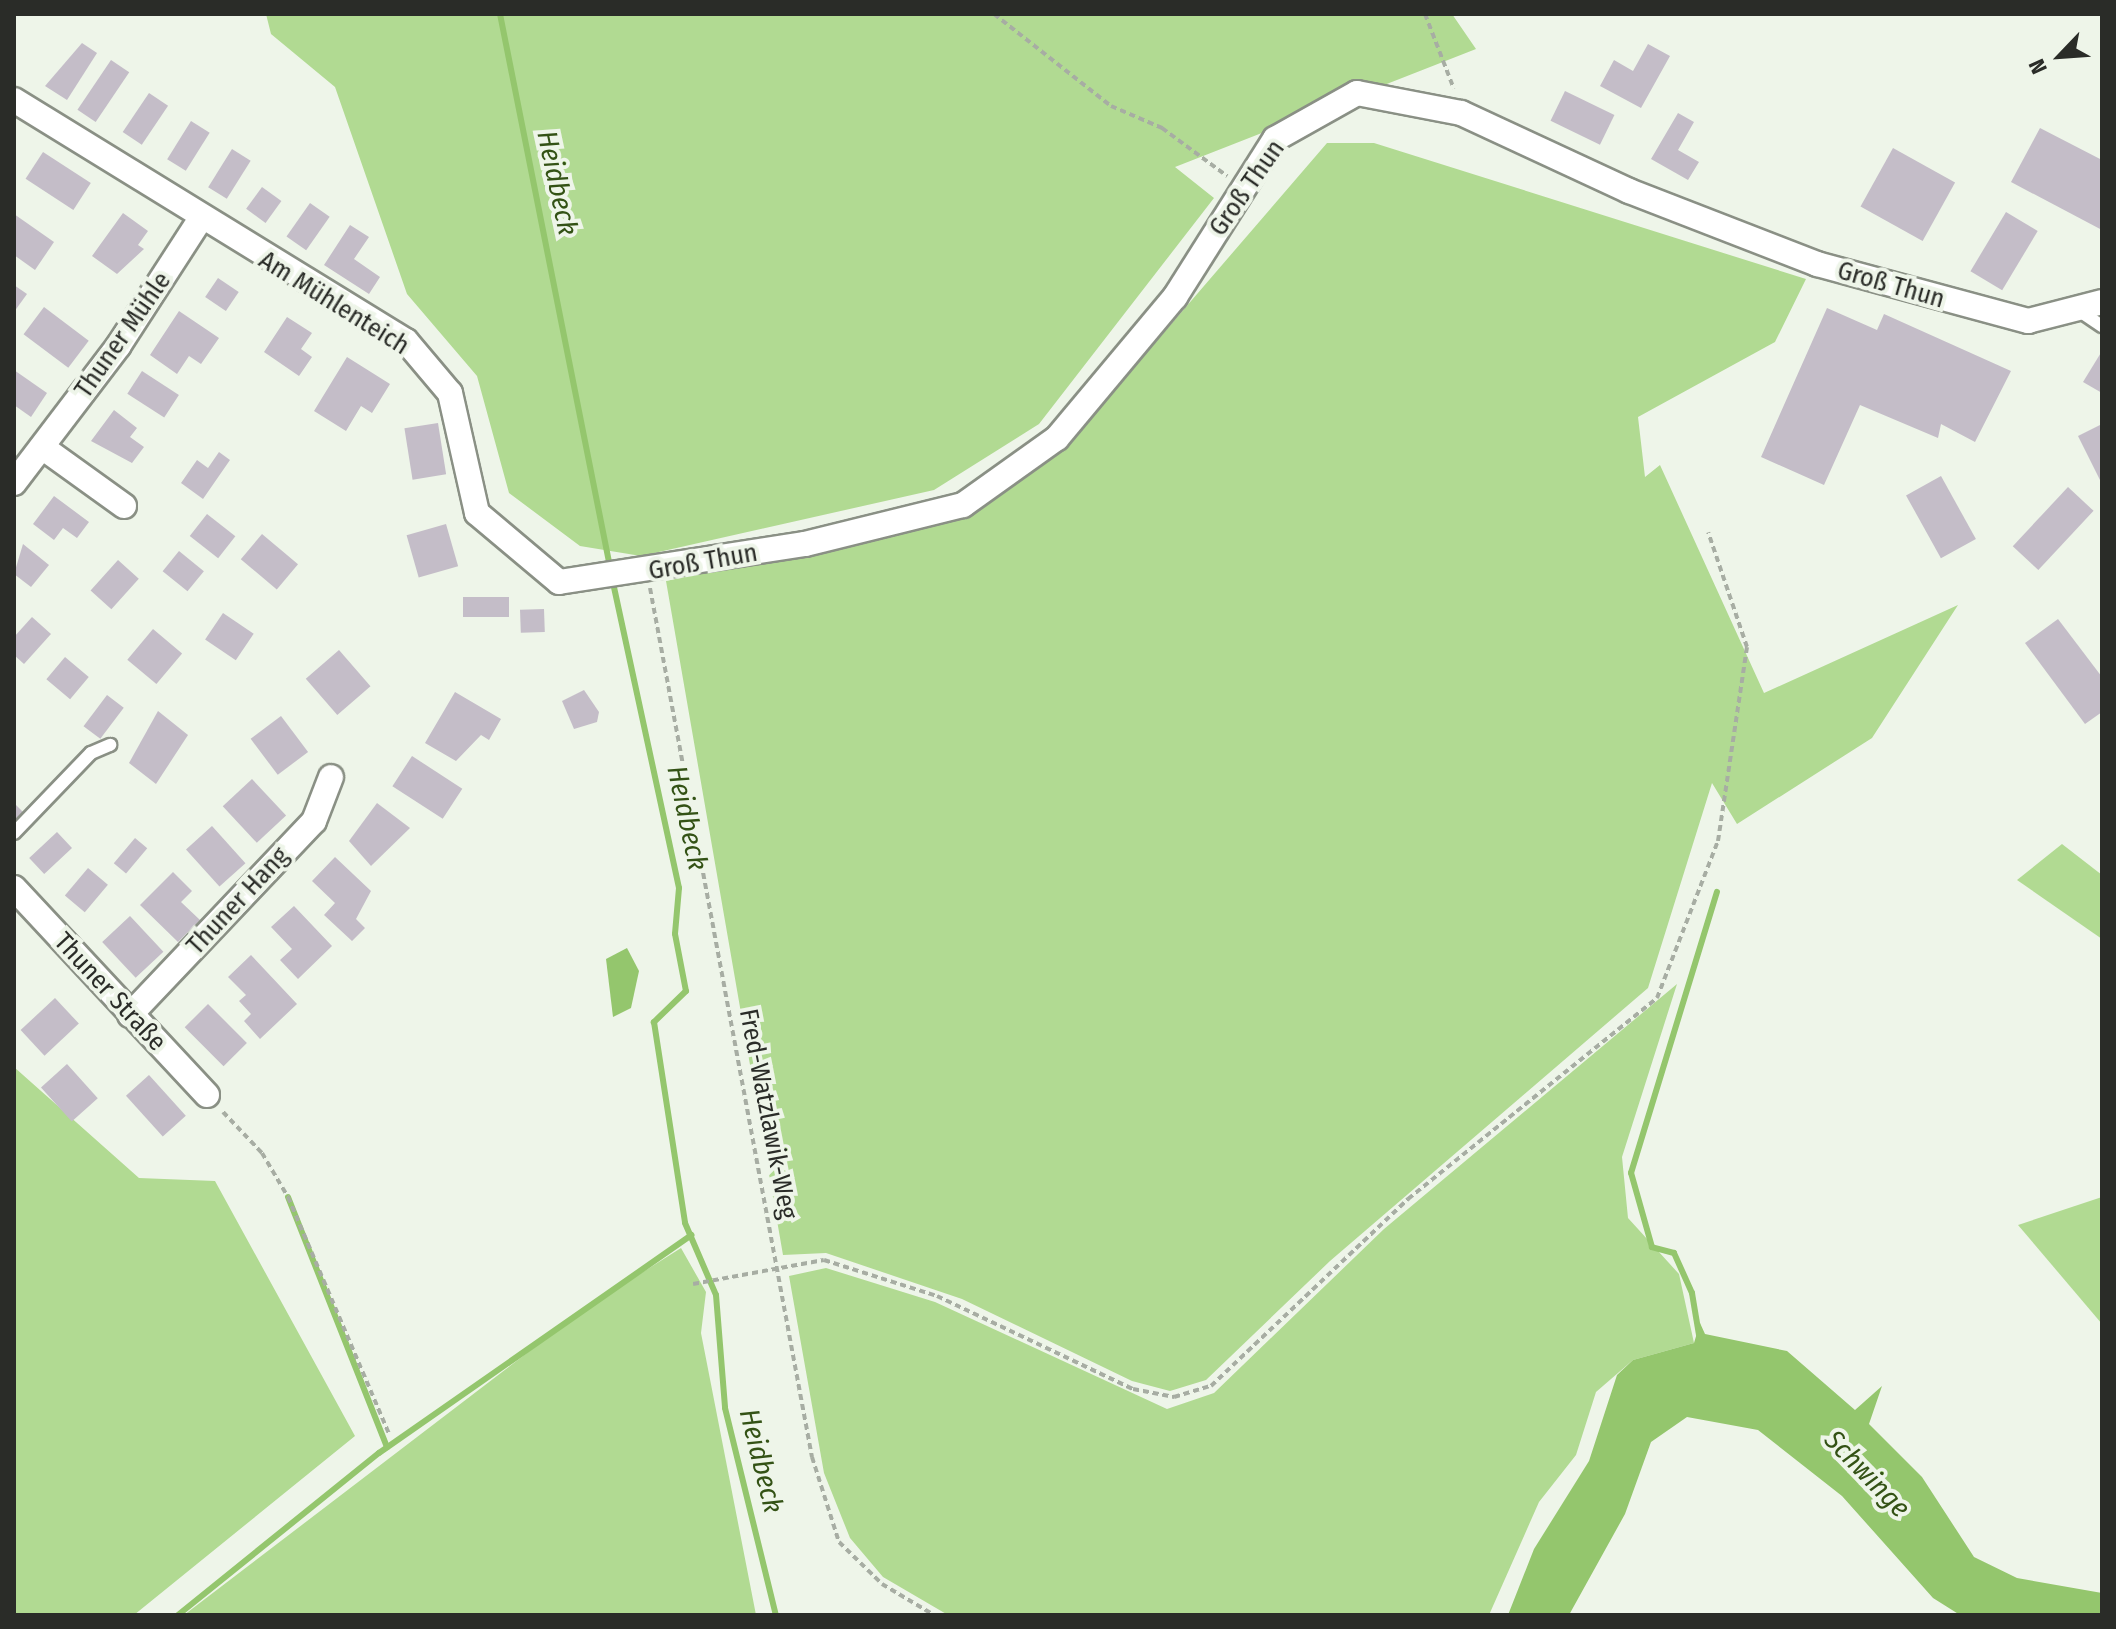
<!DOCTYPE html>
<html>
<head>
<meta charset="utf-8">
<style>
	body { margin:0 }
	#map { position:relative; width:2116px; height:1629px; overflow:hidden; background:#eef5e9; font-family:"Fira Sans Condensed",sans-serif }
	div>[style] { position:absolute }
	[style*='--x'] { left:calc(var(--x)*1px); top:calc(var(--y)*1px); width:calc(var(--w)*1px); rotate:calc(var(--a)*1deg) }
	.green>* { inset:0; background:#b1da92 }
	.water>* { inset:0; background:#94c66d }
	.stream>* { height:6px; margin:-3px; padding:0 3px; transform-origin:3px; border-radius:3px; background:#94c66d }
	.building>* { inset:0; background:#c4bdc8; transform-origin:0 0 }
	.path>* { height:4px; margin-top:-2px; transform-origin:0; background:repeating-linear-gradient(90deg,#a7ada3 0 6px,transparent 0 10px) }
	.roads { filter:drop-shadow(2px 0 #8a9085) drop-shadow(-2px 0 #8a9085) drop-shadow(0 2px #8a9085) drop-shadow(0 -2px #8a9085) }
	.service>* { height:12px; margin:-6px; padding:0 6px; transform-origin:6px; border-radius:6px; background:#fff }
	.minor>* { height:24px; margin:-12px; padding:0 12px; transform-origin:12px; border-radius:12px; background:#fff }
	span { translate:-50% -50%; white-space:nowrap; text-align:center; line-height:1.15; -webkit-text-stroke:8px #eef5e9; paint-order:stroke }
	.street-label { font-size:26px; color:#2a2c28 }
	.water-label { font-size:28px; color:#335215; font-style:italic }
	.frame { position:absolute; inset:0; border:16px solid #2a2c28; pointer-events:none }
	.north { position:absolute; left:2020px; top:16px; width:80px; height:80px; -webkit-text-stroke:6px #eef5e9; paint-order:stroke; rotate:245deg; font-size:22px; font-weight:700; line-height:32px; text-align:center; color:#2a2c28 }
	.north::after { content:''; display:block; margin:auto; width:28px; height:36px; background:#2a2c28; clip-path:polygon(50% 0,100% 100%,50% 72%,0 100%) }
</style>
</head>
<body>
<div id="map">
	<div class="green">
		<div style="clip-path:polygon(266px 14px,1452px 14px,1476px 49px,1175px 167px,1214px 198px,1039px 424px,934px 490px,641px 556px,580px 546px,509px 493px,477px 376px,407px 294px,335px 87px,271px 34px)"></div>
		<div style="clip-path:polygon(1327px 143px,1374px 143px,1806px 279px,1775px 342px,1638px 417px,1645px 477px,1660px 465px,1764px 693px,1958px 605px,1872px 738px,1737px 824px,1712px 783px,1648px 988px,1330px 1261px,1206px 1380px,1170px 1391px,1132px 1381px,962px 1299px,826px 1253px,783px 1255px,666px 581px,966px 516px,1068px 444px)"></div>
		<div style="clip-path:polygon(2062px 844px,2102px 875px,2102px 939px,2017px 880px)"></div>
		<div style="clip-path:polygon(1677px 984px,1622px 1157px,1628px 1218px,1679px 1274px,1694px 1343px,1633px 1360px,1596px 1392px,1576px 1455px,1539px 1502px,1489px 1615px,948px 1615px,883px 1577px,850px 1538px,824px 1473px,789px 1276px,826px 1268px,935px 1302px,1167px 1409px,1214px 1393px,1384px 1229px)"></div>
		<div style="clip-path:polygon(14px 1067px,139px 1178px,215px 1181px,355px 1436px,134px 1615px,14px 1615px)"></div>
		<div style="clip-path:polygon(2102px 1197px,2102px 1324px,2018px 1225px)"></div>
		<div style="clip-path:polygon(681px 1248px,706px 1292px,701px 1333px,756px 1615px,184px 1615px,586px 1308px)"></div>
	</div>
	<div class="water">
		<div style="clip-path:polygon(627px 948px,639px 971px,631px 1008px,613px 1017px,606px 959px)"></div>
		<div style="clip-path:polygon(1700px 1323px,1705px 1334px,1787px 1351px,1855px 1410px,1882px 1386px,1869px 1424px,1922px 1477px,1974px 1557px,2017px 1578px,2102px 1593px,2102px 1615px,1960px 1615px,1933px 1598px,1842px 1496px,1758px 1430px,1687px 1417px,1651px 1442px,1625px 1514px,1569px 1615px,1508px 1615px,1534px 1549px,1589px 1461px,1617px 1375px,1633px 1360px,1694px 1343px)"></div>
	</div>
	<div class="stream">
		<div style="--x:500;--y:14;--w:564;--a:78.75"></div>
		<div style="--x:612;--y:578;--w:317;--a:77.8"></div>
		<div style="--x:679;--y:888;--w:46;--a:95"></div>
		<div style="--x:675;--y:934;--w:58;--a:79.1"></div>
		<div style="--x:686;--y:991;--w:45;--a:135.9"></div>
		<div style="--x:654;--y:1022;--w:203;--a:81.2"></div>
		<div style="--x:685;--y:1223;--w:78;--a:66.7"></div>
		<div style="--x:716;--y:1295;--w:113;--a:85.4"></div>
		<div style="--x:725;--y:1408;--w:213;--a:76.2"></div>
		<div style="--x:288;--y:1197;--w:269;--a:68.4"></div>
		<div style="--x:1699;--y:1335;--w:43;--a:-99.5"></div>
		<div style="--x:1692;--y:1293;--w:44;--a:-114.2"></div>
		<div style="--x:1674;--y:1253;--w:23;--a:-165"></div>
		<div style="--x:1652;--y:1247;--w:77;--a:-105.8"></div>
		<div style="--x:1631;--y:1173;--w:294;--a:-73"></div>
		<div style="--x:178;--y:1615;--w:258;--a:-38.9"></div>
		<div style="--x:379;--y:1453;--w:381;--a:-34.9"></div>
	</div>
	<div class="building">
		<div style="clip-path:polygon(82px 43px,97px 53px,67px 100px,45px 86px)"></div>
		<div style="clip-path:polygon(1648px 44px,1670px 56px,1641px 108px,1600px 86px,1614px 60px,1633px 71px)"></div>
		<div style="left:111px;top:60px;width:22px;height:60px;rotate:34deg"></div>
		<div style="left:1565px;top:91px;width:55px;height:33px;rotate:26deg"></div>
		<div style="left:149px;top:93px;width:23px;height:47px;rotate:34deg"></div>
		<div style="clip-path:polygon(1678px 113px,1694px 122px,1678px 150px,1699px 162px,1688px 180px,1651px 159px)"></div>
		<div style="left:191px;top:121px;width:22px;height:45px;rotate:32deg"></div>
		<div style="clip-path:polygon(2040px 128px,2102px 160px,2102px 230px,2011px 182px)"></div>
		<div style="left:1893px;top:148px;width:71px;height:67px;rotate:29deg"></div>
		<div style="left:232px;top:149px;width:22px;height:45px;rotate:32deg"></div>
		<div style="left:43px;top:152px;width:57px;height:32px;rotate:33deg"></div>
		<div style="left:262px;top:187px;width:24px;height:27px;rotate:36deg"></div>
		<div style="left:310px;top:203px;width:24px;height:41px;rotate:35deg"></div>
		<div style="left:2006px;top:212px;width:37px;height:69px;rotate:31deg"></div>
		<div style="clip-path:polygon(123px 213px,148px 231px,138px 245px,144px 249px,117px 274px,92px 256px)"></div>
		<div style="clip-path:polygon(14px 214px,54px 242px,35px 270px,14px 255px)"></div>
		<div style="clip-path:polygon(350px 225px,369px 237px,354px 259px,380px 277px,369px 294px,324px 265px)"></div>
		<div style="left:218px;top:278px;width:25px;height:23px;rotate:34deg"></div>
		<div style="clip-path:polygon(14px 285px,27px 294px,14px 312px)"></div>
		<div style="left:44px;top:307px;width:56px;height:34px;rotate:37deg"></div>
		<div style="clip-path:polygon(1827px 308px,1877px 330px,1884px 314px,2011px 371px,1975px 442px,1941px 424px,1938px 438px,1860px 405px,1824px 485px,1761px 457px)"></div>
		<div style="clip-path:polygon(179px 311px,219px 338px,201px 364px,189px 356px,177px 374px,150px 355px)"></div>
		<div style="clip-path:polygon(287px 317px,312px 333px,301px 349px,312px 357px,299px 376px,264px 352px)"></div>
		<div style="clip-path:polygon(2102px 351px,2102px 393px,2083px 382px)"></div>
		<div style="clip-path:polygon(347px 357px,390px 384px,372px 413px,361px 406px,346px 431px,314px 411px)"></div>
		<div style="clip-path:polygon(14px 370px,47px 393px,31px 417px,14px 405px)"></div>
		<div style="left:142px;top:371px;width:44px;height:27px;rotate:33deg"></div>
		<div style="clip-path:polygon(114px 410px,137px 428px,130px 437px,144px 447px,132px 463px,91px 441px)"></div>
		<div style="left:438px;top:423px;width:52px;height:34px;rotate:81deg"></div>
		<div style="clip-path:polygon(2102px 424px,2102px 484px,2078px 436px)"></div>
		<div style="clip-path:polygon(219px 452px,230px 460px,203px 499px,181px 483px,197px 460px,208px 468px)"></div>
		<div style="left:1941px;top:476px;width:72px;height:40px;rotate:61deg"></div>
		<div style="left:2068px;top:487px;width:35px;height:81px;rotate:43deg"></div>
		<div style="clip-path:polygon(54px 496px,89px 522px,77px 538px,63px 528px,54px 540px,33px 524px)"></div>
		<div style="left:207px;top:514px;width:36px;height:28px;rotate:38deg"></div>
		<div style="left:446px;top:524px;width:44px;height:41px;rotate:74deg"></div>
		<div style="left:262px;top:534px;width:47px;height:33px;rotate:40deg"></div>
		<div style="clip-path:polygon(23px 544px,49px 565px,31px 587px,14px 574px)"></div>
		<div style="left:179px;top:551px;width:32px;height:26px;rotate:39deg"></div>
		<div style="left:118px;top:560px;width:28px;height:41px;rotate:42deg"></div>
		<div style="left:509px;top:597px;width:20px;height:46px;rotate:90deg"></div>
		<div style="left:544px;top:609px;width:23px;height:24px;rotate:88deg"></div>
		<div style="left:223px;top:613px;width:37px;height:32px;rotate:34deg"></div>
		<div style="clip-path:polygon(32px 617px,51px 634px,24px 664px,14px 655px,14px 637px)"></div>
		<div style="clip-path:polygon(2058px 619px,2102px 677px,2102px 712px,2085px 724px,2025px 643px)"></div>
		<div style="left:153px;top:629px;width:38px;height:40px;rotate:40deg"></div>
		<div style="left:339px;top:650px;width:48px;height:44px;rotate:49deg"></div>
		<div style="left:65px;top:657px;width:31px;height:29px;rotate:40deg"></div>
		<div style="clip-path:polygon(584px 690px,599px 712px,597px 722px,574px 729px,562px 701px)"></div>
		<div style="clip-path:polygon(455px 692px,501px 719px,489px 740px,481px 735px,456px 761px,425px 743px)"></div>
		<div style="left:107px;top:695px;width:21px;height:39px;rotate:37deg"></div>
		<div style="clip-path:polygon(158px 711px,188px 735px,156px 784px,129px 763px)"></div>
		<div style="left:281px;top:716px;width:45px;height:38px;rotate:53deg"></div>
		<div style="left:412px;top:756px;width:60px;height:36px;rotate:33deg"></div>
		<div style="left:252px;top:779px;width:50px;height:40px;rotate:47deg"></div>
		<div style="clip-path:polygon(14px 803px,26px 815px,14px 827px)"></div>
		<div style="clip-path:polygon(377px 803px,410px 828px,371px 866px,349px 841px)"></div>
		<div style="left:212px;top:826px;width:50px;height:35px;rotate:48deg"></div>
		<div style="left:57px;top:832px;width:22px;height:38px;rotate:47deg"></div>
		<div style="left:135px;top:838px;width:16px;height:33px;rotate:40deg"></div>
		<div style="clip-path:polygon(335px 857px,371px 891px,356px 919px,365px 928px,352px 941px,324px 915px,335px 903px,312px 881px)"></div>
		<div style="left:88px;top:868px;width:26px;height:36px;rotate:40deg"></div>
		<div style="clip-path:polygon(173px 872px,192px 891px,181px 902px,200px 920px,178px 942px,140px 905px)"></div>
		<div style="clip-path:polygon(294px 906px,332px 946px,298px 979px,280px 960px,292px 949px,271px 927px)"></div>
		<div style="left:130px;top:916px;width:49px;height:38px;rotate:47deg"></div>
		<div style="clip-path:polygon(251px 955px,297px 1004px,260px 1039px,244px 1021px,251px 1014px,239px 1001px,246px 995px,228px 977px)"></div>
		<div style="left:55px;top:998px;width:35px;height:47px;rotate:47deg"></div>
		<div style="left:208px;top:1004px;width:55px;height:33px;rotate:45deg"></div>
		<div style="left:67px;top:1064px;width:46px;height:35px;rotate:48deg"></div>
		<div style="left:149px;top:1075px;width:55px;height:31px;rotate:48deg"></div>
	</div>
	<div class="path">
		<div style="--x:994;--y:14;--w:149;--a:38.2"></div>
		<div style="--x:1111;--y:106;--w:56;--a:23.3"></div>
		<div style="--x:1162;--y:128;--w:81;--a:36.4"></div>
		<div style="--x:1425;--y:14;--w:80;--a:68.9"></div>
		<div style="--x:650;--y:588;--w:884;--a:79.44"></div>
		<div style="--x:812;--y:1457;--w:89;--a:72.4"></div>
		<div style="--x:839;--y:1542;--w:60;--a:44.3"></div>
		<div style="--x:882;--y:1584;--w:61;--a:30.8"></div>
		<div style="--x:223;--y:1112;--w:57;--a:46.4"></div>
		<div style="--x:262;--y:1153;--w:51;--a:59.4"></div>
		<div style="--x:288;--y:1197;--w:258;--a:66.9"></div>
		<div style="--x:693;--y:1284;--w:133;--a:-10.4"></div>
		<div style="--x:824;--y:1260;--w:119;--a:17.7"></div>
		<div style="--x:937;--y:1296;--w:217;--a:25.4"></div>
		<div style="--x:1133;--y:1389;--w:42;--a:11"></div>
		<div style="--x:1174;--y:1397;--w:39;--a:-17"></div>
		<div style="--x:1211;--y:1386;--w:272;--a:-43.5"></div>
		<div style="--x:1408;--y:1199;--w:320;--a:-38.9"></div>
		<div style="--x:1657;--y:998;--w:168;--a:-68.8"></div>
		<div style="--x:1718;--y:841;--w:196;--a:-81.5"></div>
		<div style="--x:1747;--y:647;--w:121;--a:-108.7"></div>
	</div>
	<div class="roads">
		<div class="service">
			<div style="--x:2078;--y:310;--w:29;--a:34"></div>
			<div style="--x:14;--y:833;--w:111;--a:-46.1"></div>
			<div style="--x:91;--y:753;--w:21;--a:-23"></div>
		</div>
		<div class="minor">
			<div style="--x:14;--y:100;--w:460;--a:31.6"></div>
			<div style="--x:406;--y:341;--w:68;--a:49.8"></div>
			<div style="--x:450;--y:393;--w:123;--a:77.3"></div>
			<div style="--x:477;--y:513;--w:107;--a:40.1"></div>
			<div style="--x:559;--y:582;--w:249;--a:-8.8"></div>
			<div style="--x:805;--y:544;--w:163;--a:-13.9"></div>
			<div style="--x:963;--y:505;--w:115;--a:-35.5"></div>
			<div style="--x:1057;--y:438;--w:184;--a:-50.1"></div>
			<div style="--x:1175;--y:297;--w:187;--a:-57.7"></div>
			<div style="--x:1275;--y:139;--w:94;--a:-29.3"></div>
			<div style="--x:1357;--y:93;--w:106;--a:10.9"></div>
			<div style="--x:1461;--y:113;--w:185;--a:24.9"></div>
			<div style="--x:1629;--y:191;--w:202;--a:21.2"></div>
			<div style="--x:1817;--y:264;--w:219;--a:15.1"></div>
			<div style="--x:2028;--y:321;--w:76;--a:-14.4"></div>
			<div style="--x:42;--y:447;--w:101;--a:35.7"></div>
			<div style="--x:14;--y:483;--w:173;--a:-52.7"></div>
			<div style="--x:119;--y:345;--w:149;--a:-57.1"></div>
			<div style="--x:14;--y:888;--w:283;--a:47"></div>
			<div style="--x:130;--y:1015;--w:267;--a:-46.5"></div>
			<div style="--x:314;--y:821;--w:47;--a:-68.9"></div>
		</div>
	</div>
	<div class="street-label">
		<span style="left:1247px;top:188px;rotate:-55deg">Groß Thun</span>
		<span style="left:1891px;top:285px;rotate:16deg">Groß Thun</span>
		<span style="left:334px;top:303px;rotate:32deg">Am Mühlenteich</span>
		<span style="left:123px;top:335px;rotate:-55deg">Thuner Mühle</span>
		<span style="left:703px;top:562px;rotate:-10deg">Groß Thun</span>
		<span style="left:238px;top:901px;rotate:-47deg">Thuner Hang</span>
		<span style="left:110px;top:992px;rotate:47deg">Thuner Straße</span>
		<span style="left:768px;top:1114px;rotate:79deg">Fred-Watzlawik-Weg</span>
	</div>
	<div class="water-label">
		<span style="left:557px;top:183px;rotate:78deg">Heidbeck</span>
		<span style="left:687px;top:818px;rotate:78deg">Heidbeck</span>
		<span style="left:761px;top:1461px;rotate:76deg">Heidbeck</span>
		<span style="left:1867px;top:1474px;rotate:46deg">Schwinge</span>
	</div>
	<div class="frame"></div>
	<div class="north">N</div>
</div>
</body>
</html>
